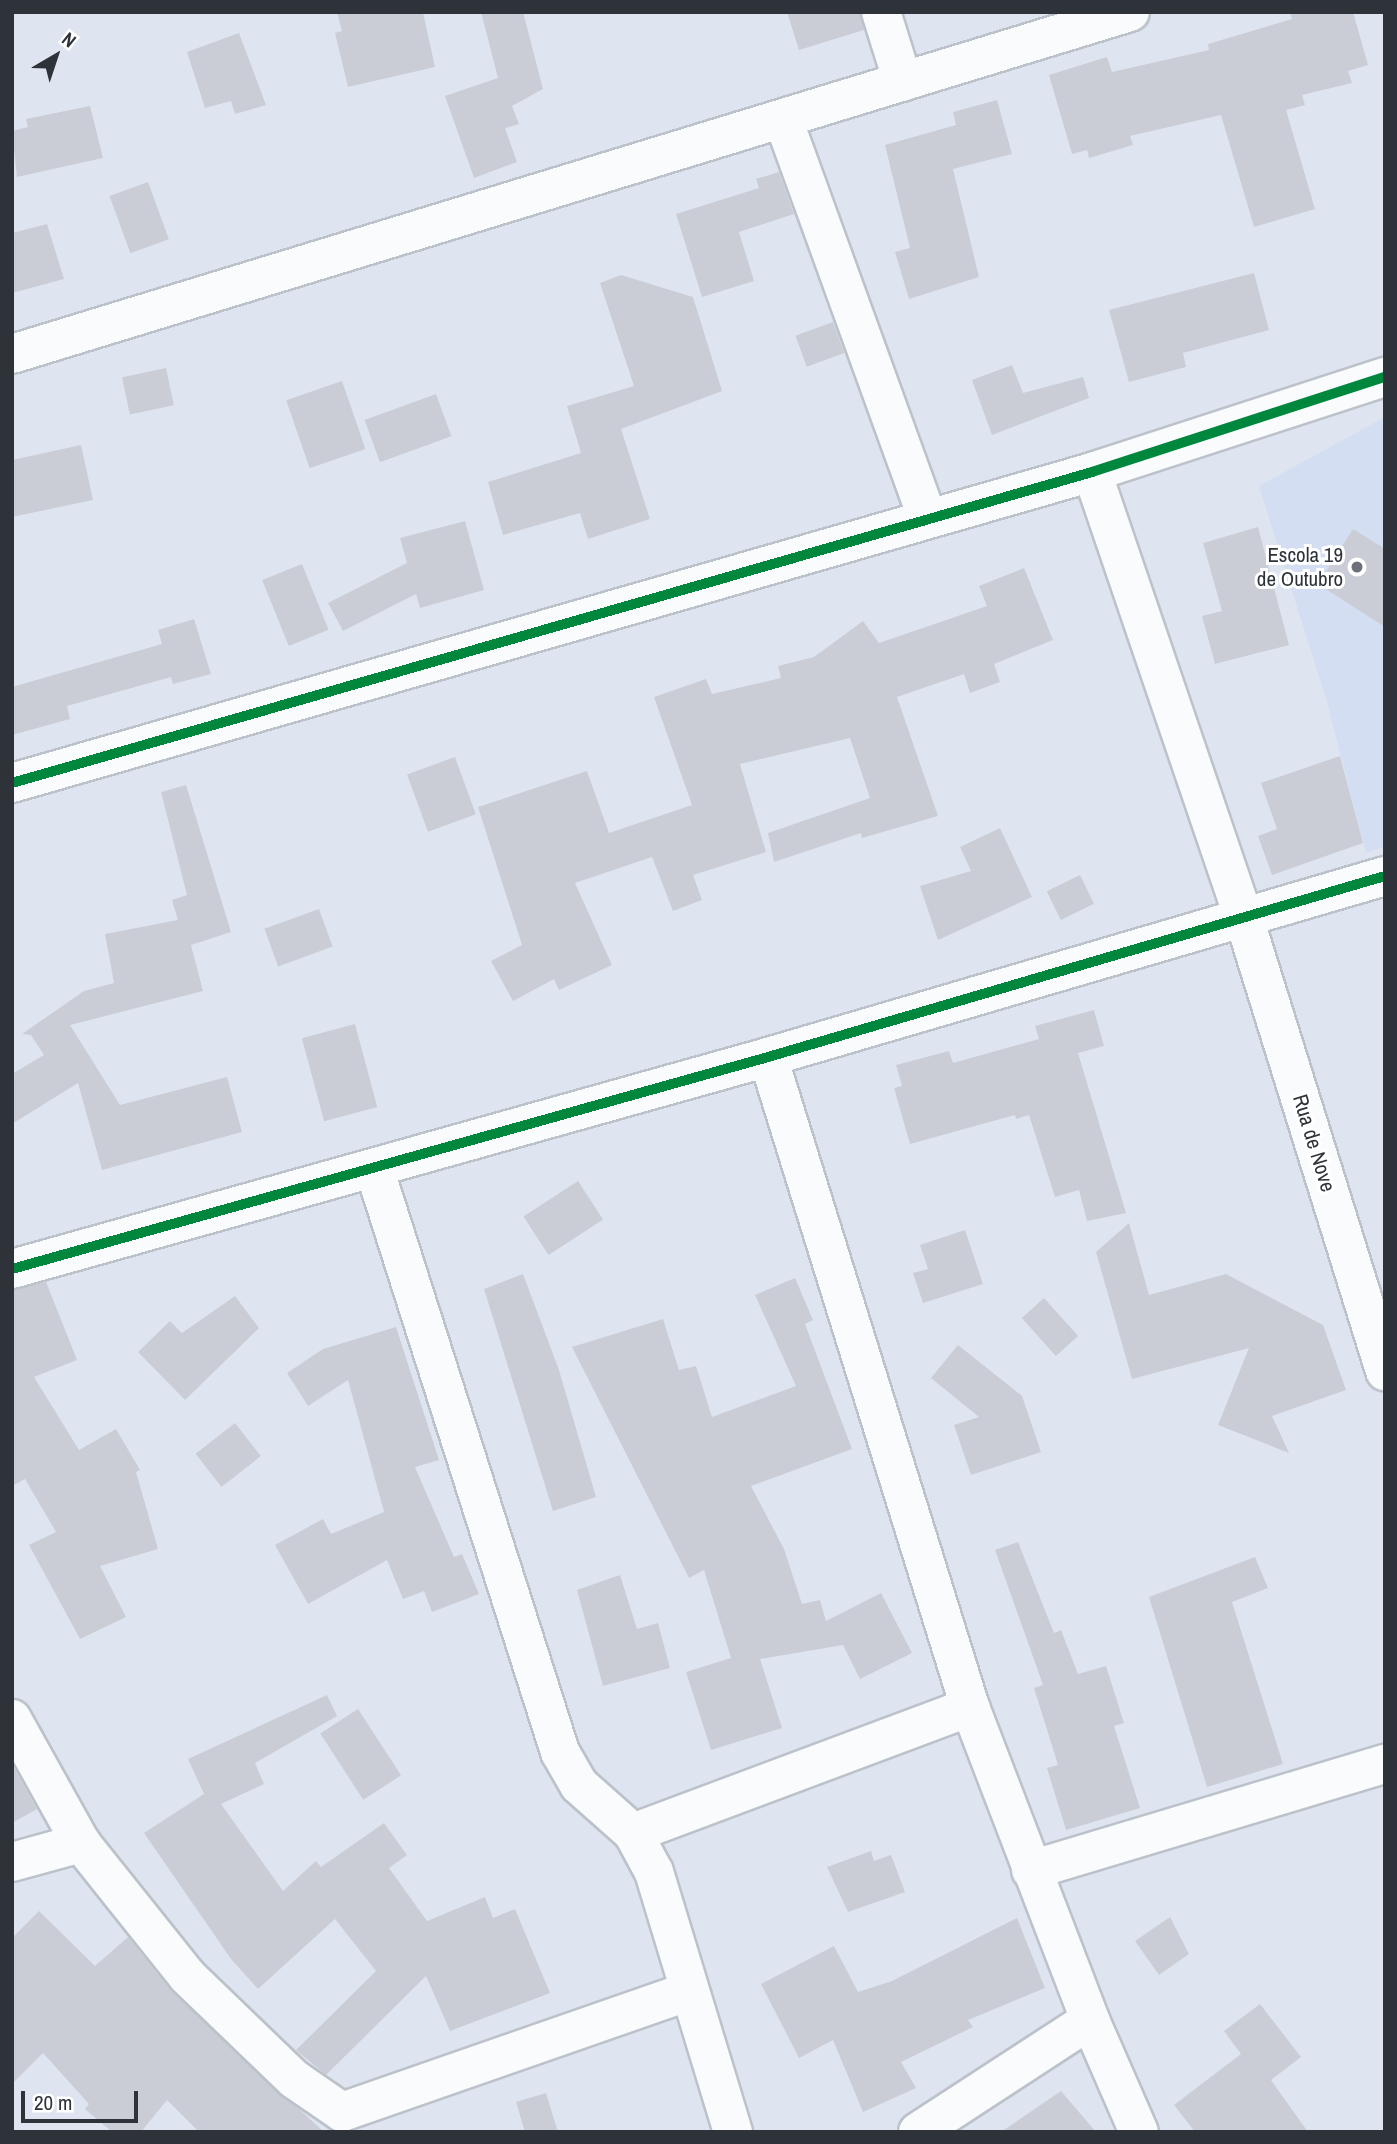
<!DOCTYPE html>
<html>
<head>
<meta charset="utf-8">
<style>
	body { margin:0 }
	#map { position:relative; width:1397px; height:2144px; overflow:hidden; background:#dee5f0; font-family:"Archivo Narrow",sans-serif }
	div>[style] { position:absolute }
	[style*='--x'] { left:calc(var(--x)*1px); top:calc(var(--y)*1px); width:calc(var(--w)*1px); rotate:calc(var(--a)*1deg) }
	.built>* { inset:0; background:#d3def2 }
	.building>* { inset:0; background:#cbcdd6; transform-origin:0 0 }
	.roads { filter:drop-shadow(2px 0 #bcc2ca) drop-shadow(-2px 0 #bcc2ca) drop-shadow(0 2px #bcc2ca) drop-shadow(0 -2px #bcc2ca) }
	.minor>* { height:38px; margin:-19px; padding:0 19px; transform-origin:19px; border-radius:19px; background:#fafbfd }
	.cycleway>* { height:10px; margin:-5px; padding:0 5px; transform-origin:5px; border-radius:5px; background:#00873e }
	.dots>* { width:19px; height:19px; translate:-50% -50%; box-sizing:border-box; border:4px solid #fff; border-radius:50% }
	span { translate:-50% -50%; white-space:nowrap; text-align:center; line-height:1.15; -webkit-text-stroke:6px #fff; paint-order:stroke }
	.poi-label { font-size:21px; color:#2e333a }
	.right { translate:-100% -50%; text-align:right }
	.street-label { font-size:21px; color:#2e333a }
	.frame { position:absolute; inset:0; border:14px solid #2e333a; pointer-events:none }
	.north { position:absolute; left:21px; top:21px; width:70px; height:70px; -webkit-text-stroke:5px #fff; paint-order:stroke; rotate:39deg; font-size:19px; font-weight:700; line-height:28px; text-align:center; color:#2e333a }
	.north::after { content:''; display:block; margin:auto; width:24px; height:32px; background:#2e333a; clip-path:polygon(50% 0,100% 100%,50% 72%,0 100%) }
	.scale { position:absolute; left:21px; top:2091px; width:117px; height:32px; box-sizing:border-box; border:4px solid #2e333a; border-top:0; padding-left:9px; font-size:21px; line-height:24px; white-space:nowrap; color:#2e333a; -webkit-text-stroke:5px #fff; paint-order:stroke }
</style>
</head>
<body>
<div id="map">
	<div class="built">
		<div style="clip-path:polygon(1385px 417px,1385px 846px,1366px 853px,1327px 702px,1259px 486px)"></div>
	</div>
	<div class="building">
		<div style="clip-path:polygon(337px 12px,423px 12px,435px 67px,348px 87px,335px 33px,342px 31px)"></div>
		<div style="clip-path:polygon(481px 12px,523px 12px,543px 89px,512px 106px,519px 124px,505px 128px,517px 162px,474px 178px,445px 96px,498px 78px)"></div>
		<div style="clip-path:polygon(787px 12px,860px 12px,864px 30px,799px 50px)"></div>
		<div style="clip-path:polygon(1290px 12px,1353px 12px,1368px 65px,1348px 71px,1352px 83px,1302px 95px,1305px 105px,1286px 110px,1315px 209px,1254px 227px,1221px 115px,1130px 136px,1133px 145px,1089px 158px,1087px 150px,1072px 154px,1049px 75px,1107px 57px,1112px 72px,1209px 50px,1208px 44px,1292px 19px)"></div>
		<div style="clip-path:polygon(239px 33px,266px 105px,235px 114px,231px 101px,205px 108px,187px 52px)"></div>
		<div style="clip-path:polygon(997px 100px,1012px 154px,953px 169px,979px 277px,909px 299px,895px 252px,910px 248px,885px 145px,956px 125px,953px 112px)"></div>
		<div style="clip-path:polygon(90px 106px,103px 158px,17px 177px,12px 131px,28px 127px,26px 119px)"></div>
		<div style="clip-path:polygon(779px 172px,794px 214px,739px 232px,754px 281px,702px 297px,676px 214px,759px 188px,756px 179px)"></div>
		<div style="left:148px;top:182px;width:61px;height:41px;rotate:70deg"></div>
		<div style="clip-path:polygon(47px 224px,64px 279px,12px 293px,12px 233px)"></div>
		<div style="clip-path:polygon(1254px 273px,1269px 330px,1183px 353px,1186px 367px,1129px 382px,1109px 310px)"></div>
		<div style="clip-path:polygon(621px 275px,693px 297px,722px 391px,621px 429px,650px 519px,588px 539px,580px 513px,503px 535px,488px 482px,581px 453px,567px 406px,634px 386px,600px 283px)"></div>
		<div style="left:833px;top:322px;width:33px;height:40px;rotate:70deg"></div>
		<div style="clip-path:polygon(1012px 365px,1023px 393px,1083px 377px,1089px 398px,992px 435px,972px 380px)"></div>
		<div style="left:166px;top:368px;width:38px;height:45px;rotate:78deg"></div>
		<div style="left:342px;top:381px;width:72px;height:59px;rotate:71deg"></div>
		<div style="left:436px;top:394px;width:45px;height:76px;rotate:70deg"></div>
		<div style="clip-path:polygon(81px 445px,93px 500px,12px 517px,12px 460px)"></div>
		<div style="clip-path:polygon(465px 521px,484px 590px,420px 608px,416px 594px,343px 631px,328px 603px,407px 563px,400px 538px)"></div>
		<div style="clip-path:polygon(1258px 527px,1289px 645px,1215px 664px,1202px 616px,1222px 611px,1203px 543px)"></div>
		<div style="clip-path:polygon(1353px 529px,1385px 549px,1385px 627px,1318px 584px)"></div>
		<div style="left:302px;top:564px;width:71px;height:43px;rotate:68deg"></div>
		<div style="clip-path:polygon(1024px 568px,1053px 640px,994px 664px,1000px 682px,970px 693px,964px 674px,897px 697px,938px 816px,862px 838px,861px 833px,774px 862px,768px 833px,870px 798px,850px 738px,740px 764px,766px 852px,693px 875px,702px 900px,673px 911px,652px 857px,575px 883px,612px 965px,559px 990px,554px 979px,513px 1001px,491px 961px,522px 945px,478px 807px,587px 771px,609px 833px,692px 805px,654px 697px,706px 679px,712px 694px,781px 678px,778px 666px,814px 657px,863px 621px,879px 643px,987px 606px,979px 586px)"></div>
		<div style="clip-path:polygon(194px 619px,211px 674px,173px 684px,171px 677px,67px 706px,70px 719px,12px 735px,12px 687px,162px 644px,158px 630px)"></div>
		<div style="clip-path:polygon(1340px 756px,1363px 843px,1272px 875px,1258px 836px,1277px 829px,1261px 783px)"></div>
		<div style="left:455px;top:757px;width:61px;height:51px;rotate:70deg"></div>
		<div style="clip-path:polygon(186px 785px,231px 932px,191px 945px,203px 991px,70px 1025px,120px 1105px,227px 1077px,242px 1132px,102px 1170px,78px 1083px,12px 1124px,12px 1074px,44px 1055px,31px 1035px,22px 1034px,84px 991px,114px 983px,105px 934px,178px 920px,172px 900px,187px 895px,161px 792px)"></div>
		<div style="clip-path:polygon(1000px 828px,1032px 897px,938px 940px,920px 886px,971px 871px,960px 847px)"></div>
		<div style="left:1080px;top:875px;width:32px;height:37px;rotate:64deg"></div>
		<div style="left:319px;top:909px;width:40px;height:58px;rotate:70deg"></div>
		<div style="clip-path:polygon(1094px 1010px,1104px 1046px,1078px 1053px,1126px 1213px,1087px 1221px,1079px 1190px,1055px 1197px,1029px 1115px,1016px 1119px,1015px 1115px,910px 1144px,894px 1088px,902px 1086px,896px 1065px,949px 1051px,953px 1063px,1039px 1039px,1035px 1026px)"></div>
		<div style="left:355px;top:1024px;width:86px;height:55px;rotate:75deg"></div>
		<div style="left:578px;top:1181px;width:46px;height:65px;rotate:57deg"></div>
		<div style="clip-path:polygon(1129px 1223px,1149px 1295px,1226px 1274px,1323px 1325px,1346px 1390px,1272px 1416px,1289px 1453px,1218px 1425px,1249px 1348px,1132px 1379px,1096px 1252px)"></div>
		<div style="clip-path:polygon(965px 1230px,983px 1284px,923px 1303px,913px 1273px,928px 1269px,920px 1245px)"></div>
		<div style="clip-path:polygon(523px 1274px,559px 1370px,596px 1497px,553px 1511px,484px 1289px)"></div>
		<div style="clip-path:polygon(795px 1278px,813px 1320px,805px 1324px,852px 1449px,751px 1486px,784px 1549px,802px 1604px,820px 1600px,826px 1621px,881px 1593px,912px 1653px,860px 1679px,843px 1645px,760px 1659px,782px 1728px,711px 1750px,686px 1672px,731px 1658px,704px 1570px,689px 1578px,572px 1347px,663px 1319px,679px 1370px,696px 1366px,712px 1417px,796px 1386px,755px 1295px)"></div>
		<div style="clip-path:polygon(46px 1282px,77px 1360px,34px 1377px,79px 1450px,116px 1429px,140px 1470px,136px 1472px,158px 1549px,100px 1566px,126px 1617px,80px 1639px,29px 1545px,56px 1532px,25px 1479px,12px 1486px,12px 1290px)"></div>
		<div style="clip-path:polygon(235px 1296px,259px 1328px,185px 1400px,138px 1352px,170px 1321px,182px 1333px)"></div>
		<div style="left:1044px;top:1298px;width:51px;height:30px;rotate:48deg"></div>
		<div style="clip-path:polygon(396px 1327px,439px 1460px,415px 1467px,454px 1557px,462px 1554px,479px 1594px,432px 1612px,424px 1591px,403px 1599px,387px 1560px,308px 1604px,275px 1545px,323px 1519px,331px 1534px,384px 1512px,348px 1380px,308px 1406px,287px 1373px,323px 1349px)"></div>
		<div style="clip-path:polygon(958px 1345px,1022px 1396px,1041px 1452px,971px 1475px,954px 1425px,979px 1417px,931px 1378px)"></div>
		<div style="left:235px;top:1423px;width:42px;height:50px;rotate:52deg"></div>
		<div style="clip-path:polygon(1018px 1542px,1054px 1633px,1061px 1630px,1078px 1674px,1106px 1666px,1124px 1723px,1114px 1726px,1140px 1808px,1066px 1830px,1047px 1768px,1058px 1765px,1034px 1688px,1043px 1685px,995px 1550px)"></div>
		<div style="clip-path:polygon(1255px 1557px,1268px 1588px,1232px 1602px,1283px 1764px,1207px 1787px,1149px 1597px)"></div>
		<div style="clip-path:polygon(620px 1575px,637px 1629px,658px 1623px,670px 1668px,603px 1686px,577px 1590px)"></div>
		<div style="clip-path:polygon(327px 1695px,337px 1716px,255px 1763px,264px 1784px,221px 1804px,283px 1891px,316px 1861px,321px 1867px,384px 1823px,407px 1855px,389px 1868px,427px 1921px,485px 1897px,493px 1918px,515px 1909px,550px 1993px,450px 2031px,426px 1976px,326px 2075px,296px 2050px,376px 1971px,335px 1919px,258px 1989px,231px 1959px,144px 1833px,204px 1794px,188px 1759px)"></div>
		<div style="left:358px;top:1709px;width:79px;height:45px;rotate:57deg"></div>
		<div style="clip-path:polygon(12px 1764px,37px 1809px,12px 1823px)"></div>
		<div style="clip-path:polygon(871px 1851px,874px 1861px,891px 1855px,905px 1892px,848px 1912px,827px 1867px)"></div>
		<div style="clip-path:polygon(39px 1911px,95px 1966px,128px 1937px,172px 1992px,324px 2132px,199px 2132px,167px 2100px,141px 2132px,112px 2132px,85px 2109px,89px 2104px,43px 2053px,12px 2084px,12px 1938px)"></div>
		<div style="clip-path:polygon(1170px 1917px,1189px 1954px,1159px 1975px,1135px 1941px)"></div>
		<div style="clip-path:polygon(1017px 1918px,1045px 1988px,968px 2020px,973px 2027px,901px 2062px,916px 2088px,863px 2112px,833px 2040px,799px 2058px,761px 1984px,834px 1946px,858px 1992px,892px 1981px)"></div>
		<div style="clip-path:polygon(1260px 2004px,1301px 2057px,1271px 2080px,1308px 2132px,1195px 2132px,1174px 2105px,1241px 2054px,1224px 2031px)"></div>
		<div style="clip-path:polygon(1061px 2091px,1096px 2132px,1001px 2132px)"></div>
		<div style="clip-path:polygon(546px 2093px,558px 2132px,525px 2132px,516px 2102px)"></div>
	</div>
	<div class="roads">
		<div class="minor">
			<div style="--x:881;--y:12;--w:73;--a:72.6"></div>
			<div style="--x:783;--y:119;--w:425;--a:70.1"></div>
			<div style="--x:12;--y:354;--w:1169;--a:-17.01"></div>
			<div style="--x:1092;--y:472;--w:468;--a:71.2"></div>
			<div style="--x:1243;--y:915;--w:478;--a:72.7"></div>
			<div style="--x:12;--y:783;--w:1124;--a:-16.06"></div>
			<div style="--x:1092;--y:472;--w:308;--a:-18"></div>
			<div style="--x:768;--y:1057;--w:681;--a:72.74"></div>
			<div style="--x:970;--y:1707;--w:335;--a:69"></div>
			<div style="--x:1090;--y:2020;--w:122;--a:66.4"></div>
			<div style="--x:374;--y:1168;--w:613;--a:72.33"></div>
			<div style="--x:560;--y:1752;--w:38;--a:60"></div>
			<div style="--x:579;--y:1785;--w:72;--a:41.6"></div>
			<div style="--x:633;--y:1833;--w:44;--a:61.7"></div>
			<div style="--x:654;--y:1872;--w:272;--a:73.1"></div>
			<div style="--x:12;--y:1269;--w:785;--a:-15.66"></div>
			<div style="--x:768;--y:1057;--w:643;--a:-16.35"></div>
			<div style="--x:12;--y:1719;--w:142;--a:60.9"></div>
			<div style="--x:81;--y:1843;--w:170;--a:51.4"></div>
			<div style="--x:187;--y:1976;--w:149;--a:43.9"></div>
			<div style="--x:294;--y:2079;--w:58;--a:34.5"></div>
			<div style="--x:342;--y:2112;--w:368;--a:-19.2"></div>
			<div style="--x:633;--y:1833;--w:360;--a:-20.5"></div>
			<div style="--x:12;--y:1862;--w:72;--a:-15.4"></div>
			<div style="--x:1031;--y:1870;--w:370;--a:-16.7"></div>
			<div style="--x:918;--y:2132;--w:205;--a:-33.1"></div>
		</div>
	</div>
	<div class="cycleway">
		<div style="--x:12;--y:783;--w:1124;--a:-16.06"></div>
		<div style="--x:1092;--y:472;--w:308;--a:-18"></div>
		<div style="--x:12;--y:1269;--w:785;--a:-15.66"></div>
		<div style="--x:768;--y:1057;--w:643;--a:-16.35"></div>
	</div>
	<div class="dots">
		<div style="left:1357px;top:567px;background:#6c717a"></div>
	</div>
	<div class="poi-label">
		<span class="right" style="left:1343px;top:567px">Escola 19<br>de Outubro</span>
	</div>
	<div class="street-label">
		<span style="left:1314px;top:1143px;rotate:73deg">Rua de Nove</span>
	</div>
	<div class="frame"></div>
	<div class="north">N</div>
	<div class="scale">20 m</div>
</div>
</body>
</html>
